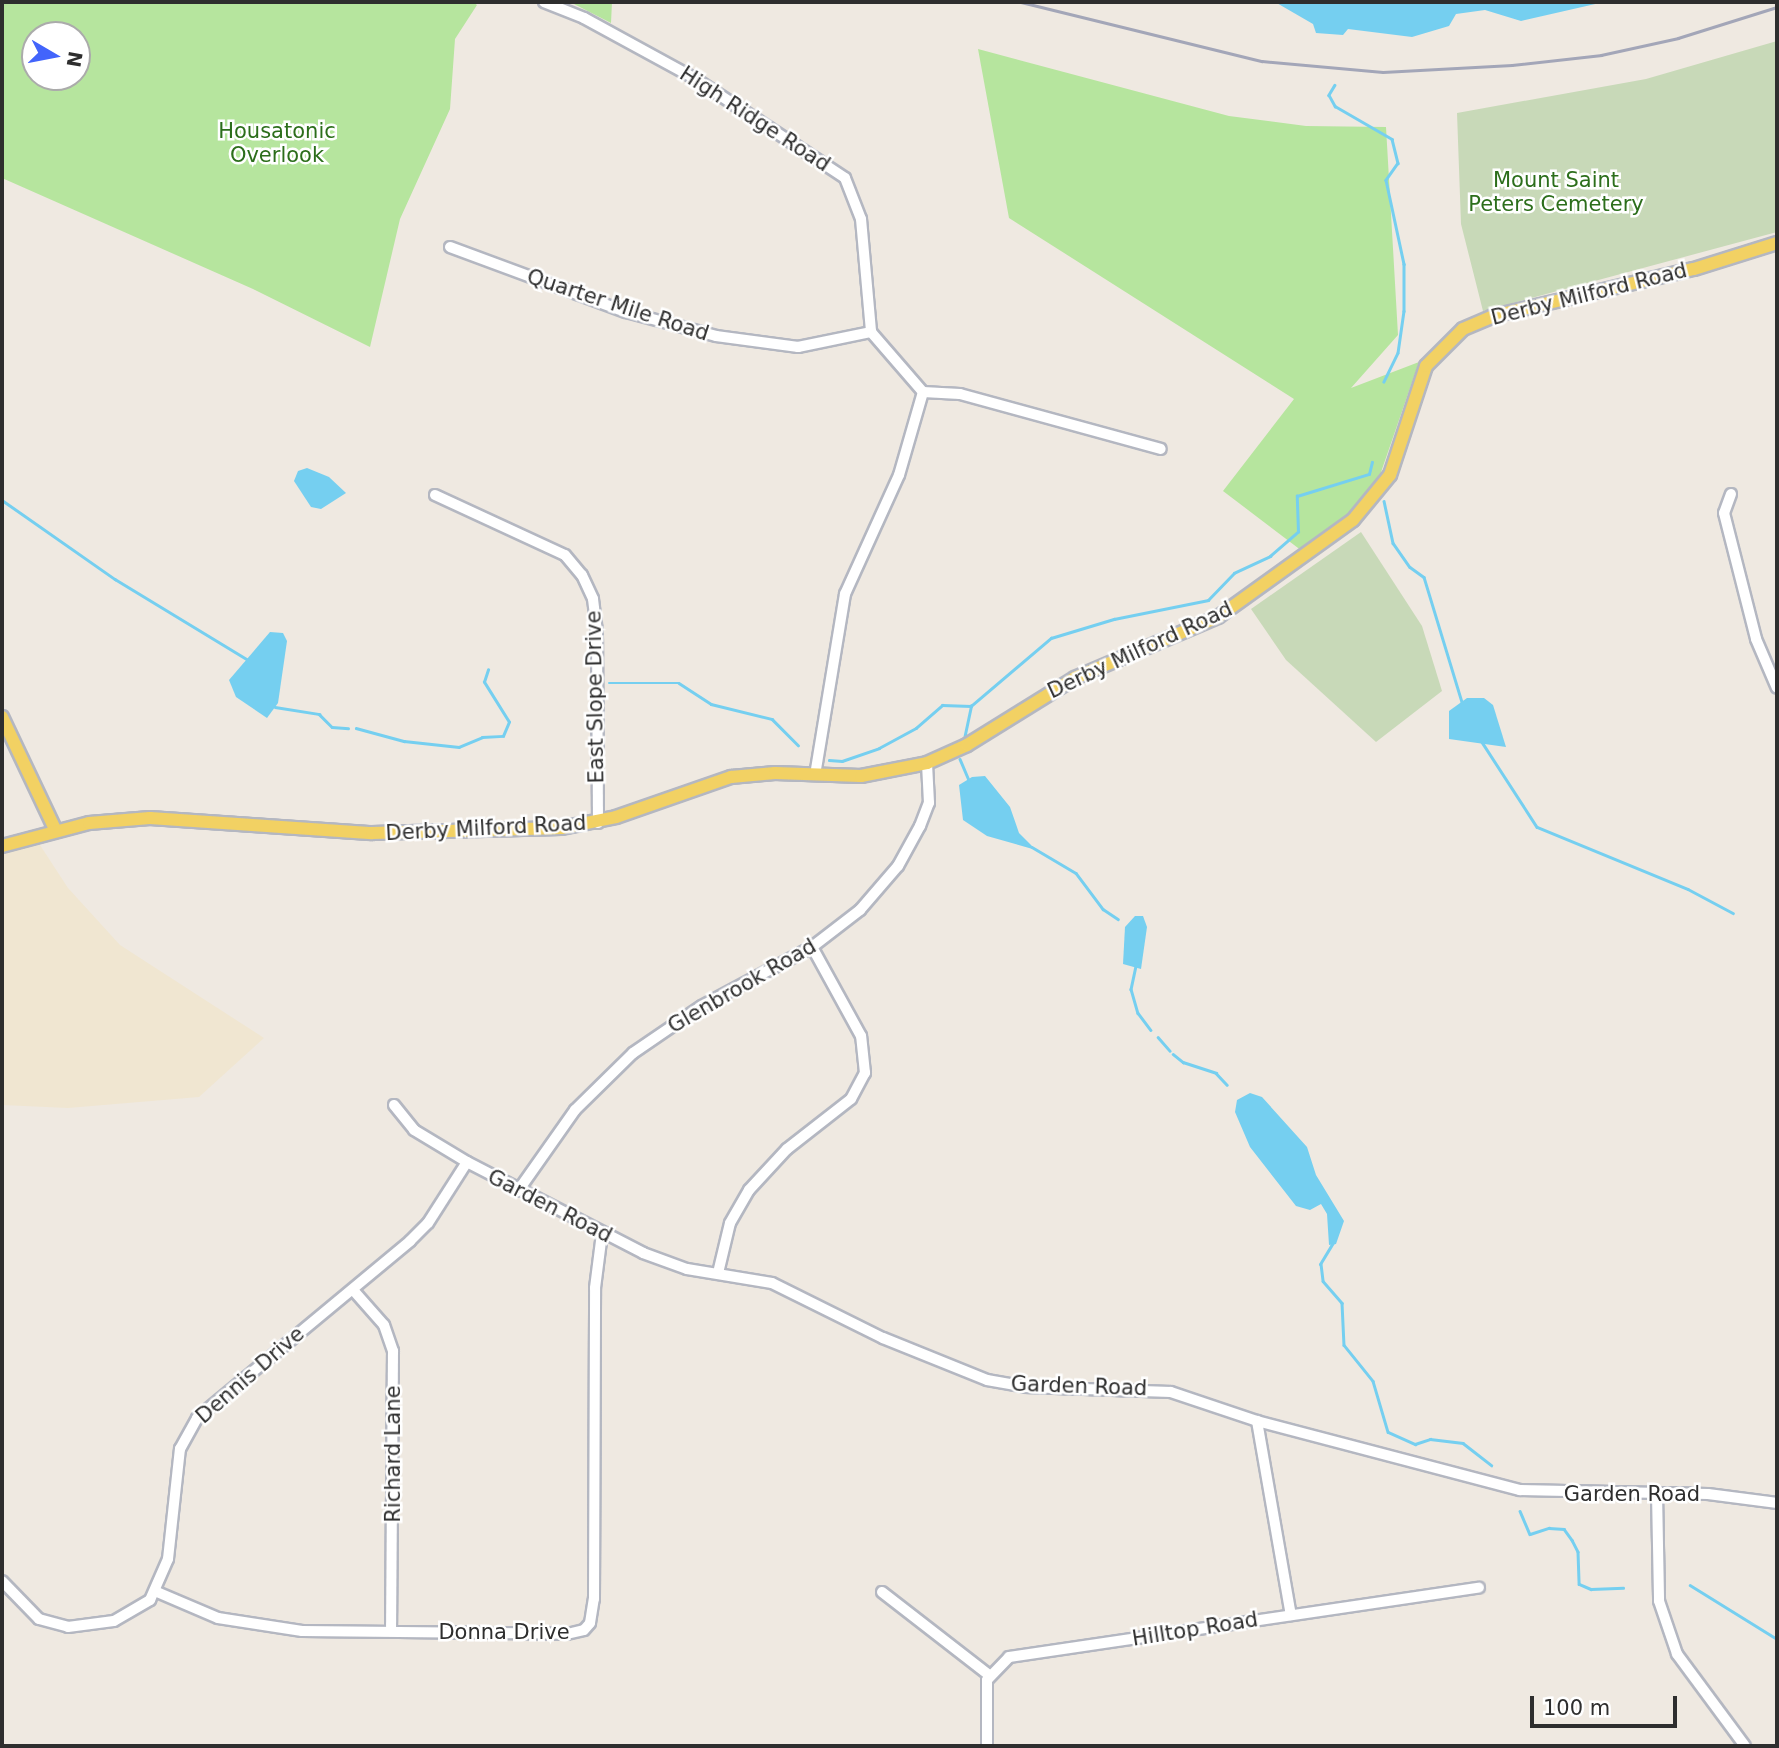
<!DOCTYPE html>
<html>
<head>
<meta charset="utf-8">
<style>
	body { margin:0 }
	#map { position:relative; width:1779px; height:1748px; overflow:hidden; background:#efe9e1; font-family:"DejaVu Sans",sans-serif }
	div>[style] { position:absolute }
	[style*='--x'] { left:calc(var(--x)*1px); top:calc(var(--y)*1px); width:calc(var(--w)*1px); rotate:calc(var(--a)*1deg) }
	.education>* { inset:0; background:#f0e6d1 }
	.green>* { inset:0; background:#b6e59e }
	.cemetery>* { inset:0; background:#c8d9b8 }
	.water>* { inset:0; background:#75cff0 }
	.stream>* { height:2.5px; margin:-1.25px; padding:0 1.25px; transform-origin:1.25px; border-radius:1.25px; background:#75cff0 }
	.roads { filter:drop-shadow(2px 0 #b4b7c1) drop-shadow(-2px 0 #b4b7c1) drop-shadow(0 2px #b4b7c1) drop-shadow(0 -2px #b4b7c1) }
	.minor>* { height:10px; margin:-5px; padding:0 5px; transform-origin:5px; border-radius:5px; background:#fff }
	.major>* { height:12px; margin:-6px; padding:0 6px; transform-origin:6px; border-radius:6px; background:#f2d163 }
	.rail>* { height:2.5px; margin:-1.25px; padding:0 1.25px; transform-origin:1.25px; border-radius:1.25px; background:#a3a6b8 }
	span { translate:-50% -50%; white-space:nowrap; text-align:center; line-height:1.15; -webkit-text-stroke:5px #fff; paint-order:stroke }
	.street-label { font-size:21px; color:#2e2e2e }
	.park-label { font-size:21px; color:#2c6e1b }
	.frame { position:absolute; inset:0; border:4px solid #2e2e2e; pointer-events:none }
	.north { position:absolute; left:21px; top:21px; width:70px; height:70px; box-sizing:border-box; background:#fff; border:2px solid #ababab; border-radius:50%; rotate:100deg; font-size:19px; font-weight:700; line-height:28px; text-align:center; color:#2e2e2e }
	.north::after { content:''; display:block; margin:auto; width:24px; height:32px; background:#4264fb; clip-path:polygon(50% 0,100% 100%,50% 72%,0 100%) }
	.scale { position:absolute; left:1530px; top:1696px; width:147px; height:32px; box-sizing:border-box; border:4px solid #2e2e2e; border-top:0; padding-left:9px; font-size:21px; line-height:24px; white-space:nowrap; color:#2e2e2e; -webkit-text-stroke:5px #fff; paint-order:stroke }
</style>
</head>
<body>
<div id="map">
	<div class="education">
		<div style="clip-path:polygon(38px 842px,68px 888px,120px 945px,264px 1038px,199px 1097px,68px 1108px,2px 1105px,2px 852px)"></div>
	</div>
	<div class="green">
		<div style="clip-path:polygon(evenodd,2px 2px,473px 2px,477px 5px,455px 39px,450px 109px,400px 219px,370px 347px,253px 289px,2px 178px,2px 2px,35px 35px,77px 35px,77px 77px,35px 77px,35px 35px)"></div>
		<div style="clip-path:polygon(569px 2px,612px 2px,611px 23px,574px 4px)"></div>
		<div style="clip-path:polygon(978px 49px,1229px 116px,1306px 126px,1386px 127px,1398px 335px,1351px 388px,1419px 362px,1379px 478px,1356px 507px,1302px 551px,1223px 491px,1294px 399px,1009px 218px)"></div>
	</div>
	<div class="cemetery">
		<div style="clip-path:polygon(1777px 41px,1777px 232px,1483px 311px,1461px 224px,1457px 113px,1646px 79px)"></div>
		<div style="clip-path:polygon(1361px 532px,1422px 626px,1442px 691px,1376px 742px,1286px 660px,1251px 609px)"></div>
	</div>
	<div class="water">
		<div style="clip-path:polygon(1275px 2px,1604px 2px,1521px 21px,1485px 10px,1456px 14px,1449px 26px,1412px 37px,1348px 29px,1343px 35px,1316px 33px,1313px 24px)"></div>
		<div style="clip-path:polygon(307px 468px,329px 477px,346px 493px,321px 509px,311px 507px,294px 481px,298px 471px)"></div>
		<div style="clip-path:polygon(270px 632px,283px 633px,287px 641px,278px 703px,267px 718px,236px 697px,229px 680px)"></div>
		<div style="clip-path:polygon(1467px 698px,1484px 698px,1493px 705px,1506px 747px,1449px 739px,1449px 711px)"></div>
		<div style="clip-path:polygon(985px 776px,1010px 807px,1019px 833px,1036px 850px,987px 836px,963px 820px,959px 785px,972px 777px)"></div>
		<div style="clip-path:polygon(1135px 916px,1143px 916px,1147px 927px,1141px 969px,1123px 964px,1125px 927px)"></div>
		<div style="clip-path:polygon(1250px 1093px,1262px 1097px,1307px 1147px,1316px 1175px,1344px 1221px,1336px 1244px,1329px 1245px,1327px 1214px,1321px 1204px,1310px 1210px,1296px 1206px,1250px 1147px,1235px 1112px,1237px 1100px)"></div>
	</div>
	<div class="stream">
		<div style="--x:1335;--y:85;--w:12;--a:121"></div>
		<div style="--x:1329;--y:95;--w:13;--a:61"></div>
		<div style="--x:1335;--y:106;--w:66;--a:30.1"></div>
		<div style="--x:1392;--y:139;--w:25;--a:76"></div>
		<div style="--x:1398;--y:163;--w:21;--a:125"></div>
		<div style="--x:1386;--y:180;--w:86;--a:77.9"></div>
		<div style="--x:1404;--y:264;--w:47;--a:90"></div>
		<div style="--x:1404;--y:311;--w:42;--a:98.1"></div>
		<div style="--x:1398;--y:353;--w:32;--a:116"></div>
		<div style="--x:2;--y:500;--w:138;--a:35"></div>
		<div style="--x:115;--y:579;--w:156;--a:31.3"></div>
		<div style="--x:1384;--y:501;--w:43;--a:77.9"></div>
		<div style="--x:1393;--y:543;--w:29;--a:55"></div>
		<div style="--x:1410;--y:567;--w:17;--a:36"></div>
		<div style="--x:1424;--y:577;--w:131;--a:73.1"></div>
		<div style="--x:609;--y:683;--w:70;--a:0"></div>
		<div style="--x:679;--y:683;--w:38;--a:33"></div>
		<div style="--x:711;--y:704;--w:63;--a:13.8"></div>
		<div style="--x:772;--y:719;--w:37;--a:45"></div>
		<div style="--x:275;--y:707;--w:45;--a:9"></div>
		<div style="--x:319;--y:714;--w:18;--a:45"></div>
		<div style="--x:332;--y:727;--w:16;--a:4"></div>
		<div style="--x:356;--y:728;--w:50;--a:15.2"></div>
		<div style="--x:404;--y:741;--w:55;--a:6.2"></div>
		<div style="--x:459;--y:747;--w:25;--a:-23"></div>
		<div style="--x:482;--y:737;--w:21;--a:-3"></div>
		<div style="--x:503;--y:736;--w:15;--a:-67"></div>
		<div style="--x:509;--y:722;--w:47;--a:-122"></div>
		<div style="--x:484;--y:682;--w:13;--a:-72"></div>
		<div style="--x:964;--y:739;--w:34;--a:-78"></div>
		<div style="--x:971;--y:706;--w:105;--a:-40.4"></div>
		<div style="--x:1051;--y:638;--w:66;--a:-16.8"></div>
		<div style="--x:1114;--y:619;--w:96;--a:-11.4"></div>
		<div style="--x:1208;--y:600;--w:37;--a:-46"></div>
		<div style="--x:1234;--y:573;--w:40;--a:-25"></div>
		<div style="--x:1270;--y:556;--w:37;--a:-41"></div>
		<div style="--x:1298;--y:532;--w:36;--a:-92"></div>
		<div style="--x:1297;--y:496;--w:75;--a:-17"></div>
		<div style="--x:1369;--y:474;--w:12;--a:-76"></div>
		<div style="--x:1482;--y:742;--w:101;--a:57.1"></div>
		<div style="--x:1537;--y:827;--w:163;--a:22.3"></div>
		<div style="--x:1688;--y:889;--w:51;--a:28.1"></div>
		<div style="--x:960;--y:759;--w:23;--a:67"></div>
		<div style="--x:829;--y:760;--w:13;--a:4"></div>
		<div style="--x:842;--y:761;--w:39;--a:-19"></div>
		<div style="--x:879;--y:748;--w:42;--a:-28.4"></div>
		<div style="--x:916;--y:728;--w:35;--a:-41"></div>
		<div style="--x:942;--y:705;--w:29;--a:2"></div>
		<div style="--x:1032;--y:847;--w:51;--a:30.6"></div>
		<div style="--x:1076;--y:873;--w:45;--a:53.1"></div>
		<div style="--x:1103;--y:909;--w:18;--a:34"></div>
		<div style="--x:1136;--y:966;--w:24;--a:102"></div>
		<div style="--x:1131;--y:989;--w:25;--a:74"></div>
		<div style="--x:1138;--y:1013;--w:21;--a:53"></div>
		<div style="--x:1158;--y:1037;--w:18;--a:49"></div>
		<div style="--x:1173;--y:1054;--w:13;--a:39"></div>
		<div style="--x:1183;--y:1062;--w:35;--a:18"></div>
		<div style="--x:1216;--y:1073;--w:16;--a:47"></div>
		<div style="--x:1334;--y:1242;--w:26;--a:121"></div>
		<div style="--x:1321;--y:1264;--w:17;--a:83"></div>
		<div style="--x:1323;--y:1281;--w:29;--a:49"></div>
		<div style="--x:1342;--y:1303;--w:42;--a:87.3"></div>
		<div style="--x:1344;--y:1345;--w:46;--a:51.1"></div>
		<div style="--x:1373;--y:1381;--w:53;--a:73.6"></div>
		<div style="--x:1388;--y:1432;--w:30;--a:24"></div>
		<div style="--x:1415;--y:1444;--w:16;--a:-18"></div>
		<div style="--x:1430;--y:1439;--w:33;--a:7"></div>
		<div style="--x:1463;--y:1443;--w:36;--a:38"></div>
		<div style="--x:1520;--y:1511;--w:25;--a:67"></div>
		<div style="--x:1530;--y:1534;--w:20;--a:-18"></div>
		<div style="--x:1549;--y:1528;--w:15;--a:4"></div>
		<div style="--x:1564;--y:1529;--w:14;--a:54"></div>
		<div style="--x:1572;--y:1540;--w:13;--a:63"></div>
		<div style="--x:1578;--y:1552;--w:32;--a:88"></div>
		<div style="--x:1579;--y:1584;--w:13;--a:23"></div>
		<div style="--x:1591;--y:1589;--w:32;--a:-2"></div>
		<div style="--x:1690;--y:1585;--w:102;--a:31.8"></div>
	</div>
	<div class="roads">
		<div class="minor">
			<div style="--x:544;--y:2;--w:43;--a:21.8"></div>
			<div style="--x:584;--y:18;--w:125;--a:28.6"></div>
			<div style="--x:694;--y:78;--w:181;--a:33.5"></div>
			<div style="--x:845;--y:178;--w:44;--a:68.7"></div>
			<div style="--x:861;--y:219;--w:113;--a:84.9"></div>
			<div style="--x:871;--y:332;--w:79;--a:49.1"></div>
			<div style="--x:923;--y:392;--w:86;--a:106.1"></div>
			<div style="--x:899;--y:475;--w:131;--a:114.4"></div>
			<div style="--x:845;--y:594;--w:183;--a:99.4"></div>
			<div style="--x:450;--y:247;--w:188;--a:20.3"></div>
			<div style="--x:626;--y:312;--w:93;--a:14.9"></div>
			<div style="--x:716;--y:336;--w:83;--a:7.6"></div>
			<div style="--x:798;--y:347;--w:75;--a:-11.6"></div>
			<div style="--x:923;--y:392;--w:37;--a:3"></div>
			<div style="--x:960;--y:394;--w:208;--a:15.3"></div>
			<div style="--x:1731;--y:494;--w:20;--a:110"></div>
			<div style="--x:1724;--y:513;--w:130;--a:75.7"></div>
			<div style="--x:1756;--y:639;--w:53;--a:66.8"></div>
			<div style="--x:435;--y:495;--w:143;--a:24.8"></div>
			<div style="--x:565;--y:555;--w:26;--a:50"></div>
			<div style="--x:582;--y:575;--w:26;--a:65"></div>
			<div style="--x:593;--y:599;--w:33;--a:83"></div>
			<div style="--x:597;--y:632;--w:191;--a:89.7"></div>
			<div style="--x:394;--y:1105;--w:32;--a:51"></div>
			<div style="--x:414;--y:1130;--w:62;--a:31.1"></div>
			<div style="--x:467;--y:1162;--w:198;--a:27.3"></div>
			<div style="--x:643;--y:1253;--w:47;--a:20"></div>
			<div style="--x:687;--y:1269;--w:86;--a:9.4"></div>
			<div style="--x:772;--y:1283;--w:124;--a:26.4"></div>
			<div style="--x:883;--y:1338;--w:112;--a:22"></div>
			<div style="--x:987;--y:1380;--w:39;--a:10"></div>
			<div style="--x:1025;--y:1387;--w:146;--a:2"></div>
			<div style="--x:1171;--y:1392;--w:91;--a:18.6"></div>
			<div style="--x:1257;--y:1421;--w:272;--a:14.7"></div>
			<div style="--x:1520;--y:1490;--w:188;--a:1.2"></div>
			<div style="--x:1708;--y:1494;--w:70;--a:7.4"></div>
			<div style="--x:518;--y:1191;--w:99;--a:-54.9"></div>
			<div style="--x:575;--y:1110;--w:81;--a:-44.5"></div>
			<div style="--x:633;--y:1053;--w:83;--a:-34.3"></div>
			<div style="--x:702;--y:1006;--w:125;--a:-28.2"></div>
			<div style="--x:812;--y:947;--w:61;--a:-37.6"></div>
			<div style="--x:860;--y:910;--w:58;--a:-49.2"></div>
			<div style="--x:898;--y:866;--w:46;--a:-61.2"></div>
			<div style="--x:920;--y:826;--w:25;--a:-69"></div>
			<div style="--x:929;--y:803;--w:40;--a:-92.9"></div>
			<div style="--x:718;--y:1273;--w:51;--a:-76.5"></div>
			<div style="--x:730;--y:1223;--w:38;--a:-60"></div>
			<div style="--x:749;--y:1190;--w:56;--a:-47.2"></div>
			<div style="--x:787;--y:1149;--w:81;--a:-38"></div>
			<div style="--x:851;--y:1099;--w:30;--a:-62"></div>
			<div style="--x:865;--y:1073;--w:37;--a:-96"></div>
			<div style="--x:861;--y:1036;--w:102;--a:-118.8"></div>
			<div style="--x:354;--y:1291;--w:45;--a:48.6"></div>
			<div style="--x:384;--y:1325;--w:28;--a:71"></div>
			<div style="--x:393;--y:1351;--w:280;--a:90.4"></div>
			<div style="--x:1257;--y:1421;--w:197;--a:80.1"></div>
			<div style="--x:1657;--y:1493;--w:108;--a:88.9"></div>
			<div style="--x:1659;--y:1601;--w:56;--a:71.2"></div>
			<div style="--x:1677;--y:1654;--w:114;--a:53.5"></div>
			<div style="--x:2;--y:1581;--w:53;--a:45.8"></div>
			<div style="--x:39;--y:1619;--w:30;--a:15"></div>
			<div style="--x:68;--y:1627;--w:46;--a:-7.4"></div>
			<div style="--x:114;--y:1621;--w:42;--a:-30.3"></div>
			<div style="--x:150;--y:1600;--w:45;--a:-66.3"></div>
			<div style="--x:168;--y:1559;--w:111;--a:-83.8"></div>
			<div style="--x:180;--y:1449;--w:35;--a:-61"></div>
			<div style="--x:197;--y:1418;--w:277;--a:-39.7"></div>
			<div style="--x:410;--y:1241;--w:25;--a:-45"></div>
			<div style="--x:428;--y:1223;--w:72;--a:-57.4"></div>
			<div style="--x:157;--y:1592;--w:66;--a:23.1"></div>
			<div style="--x:218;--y:1618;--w:85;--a:8.8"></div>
			<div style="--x:302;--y:1631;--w:265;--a:0.6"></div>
			<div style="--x:567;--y:1634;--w:17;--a:-13"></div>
			<div style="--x:584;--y:1630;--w:9;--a:-49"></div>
			<div style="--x:590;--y:1623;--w:24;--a:-81"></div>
			<div style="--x:594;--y:1599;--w:311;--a:-89.8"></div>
			<div style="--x:595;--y:1288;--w:55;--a:-82.7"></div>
			<div style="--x:882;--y:1592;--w:135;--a:37.8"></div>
			<div style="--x:987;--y:1746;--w:66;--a:-90"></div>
			<div style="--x:987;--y:1680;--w:32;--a:-46"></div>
			<div style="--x:1009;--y:1657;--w:475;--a:-8.4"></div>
		</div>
		<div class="major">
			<div style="--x:2;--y:717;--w:126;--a:64.7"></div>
			<div style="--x:2;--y:846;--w:90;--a:-14.8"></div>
			<div style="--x:89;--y:823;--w:61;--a:-4.7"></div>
			<div style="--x:150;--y:818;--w:223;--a:3.9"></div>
			<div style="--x:372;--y:833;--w:189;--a:-1.5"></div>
			<div style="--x:561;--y:828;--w:56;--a:-11.3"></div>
			<div style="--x:616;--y:817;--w:122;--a:-19.2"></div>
			<div style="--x:731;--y:777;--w:44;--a:-5.2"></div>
			<div style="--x:775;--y:773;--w:86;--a:2"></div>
			<div style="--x:861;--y:776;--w:67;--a:-11.1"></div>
			<div style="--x:927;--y:763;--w:44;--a:-24.2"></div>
			<div style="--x:967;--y:745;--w:127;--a:-31.8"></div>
			<div style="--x:1075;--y:678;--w:155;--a:-23.1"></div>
			<div style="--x:1218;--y:617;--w:166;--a:-35.7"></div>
			<div style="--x:1353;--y:520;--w:58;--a:-50.6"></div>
			<div style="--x:1390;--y:475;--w:115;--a:-71.7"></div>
			<div style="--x:1426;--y:366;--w:52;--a:-45"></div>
			<div style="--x:1463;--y:329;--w:33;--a:-23"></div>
			<div style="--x:1493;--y:316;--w:206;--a:-13.2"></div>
			<div style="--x:1694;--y:269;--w:87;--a:-17.4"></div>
		</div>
	</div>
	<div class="rail">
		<div style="--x:1021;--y:2;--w:248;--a:13.8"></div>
		<div style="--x:1262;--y:61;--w:121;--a:5.2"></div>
		<div style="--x:1383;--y:72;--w:129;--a:-3.1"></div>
		<div style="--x:1512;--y:65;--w:90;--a:-6.4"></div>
		<div style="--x:1601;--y:55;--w:79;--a:-12.4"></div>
		<div style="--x:1678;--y:38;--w:104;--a:-17.4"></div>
	</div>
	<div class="street-label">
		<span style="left:755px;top:119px;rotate:33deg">High Ridge Road</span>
		<span style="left:1589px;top:294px;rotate:-14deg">Derby Milford Road</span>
		<span style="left:618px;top:305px;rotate:18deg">Quarter Mile Road</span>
		<span style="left:1140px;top:650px;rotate:-25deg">Derby Milford Road</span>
		<span style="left:595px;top:697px;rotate:-91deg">East Slope Drive</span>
		<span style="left:486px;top:828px;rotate:-3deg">Derby Milford Road</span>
		<span style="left:742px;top:986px;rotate:-30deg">Glenbrook Road</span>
		<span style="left:550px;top:1206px;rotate:27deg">Garden Road</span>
		<span style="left:250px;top:1375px;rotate:-41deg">Dennis Drive</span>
		<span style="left:1079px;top:1386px;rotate:2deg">Garden Road</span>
		<span style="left:393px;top:1454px;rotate:-90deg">Richard Lane</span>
		<span style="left:1632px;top:1494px">Garden Road</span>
		<span style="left:1195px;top:1629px;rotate:-9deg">Hilltop Road</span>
		<span style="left:504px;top:1632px">Donna Drive</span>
	</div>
	<div class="park-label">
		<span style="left:277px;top:143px">Housatonic<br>Overlook</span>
		<span style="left:1556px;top:192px">Mount Saint<br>Peters Cemetery</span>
	</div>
	<div class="frame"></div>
	<div class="north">N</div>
	<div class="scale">100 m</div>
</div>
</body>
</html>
